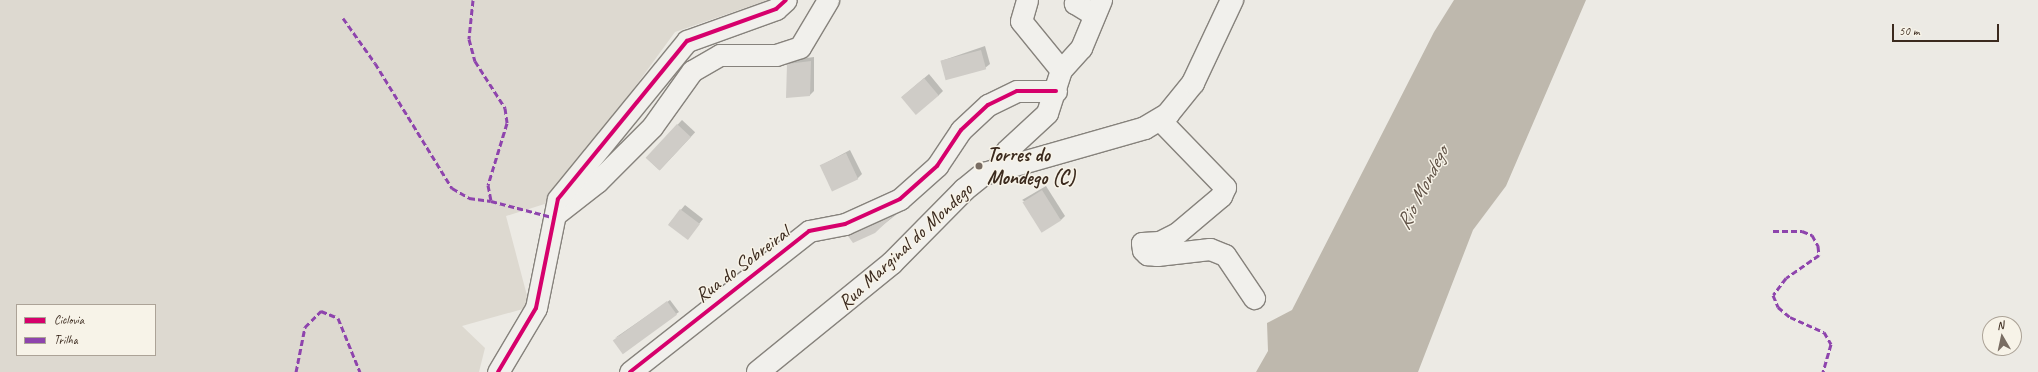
<!DOCTYPE html>
<html>
<head>
<meta charset="utf-8">
<style>
	body { margin:0 }
	#map { position:relative; width:2038px; height:372px; overflow:hidden; background:#eceae4; font-family:Caveat,sans-serif }
	div>[style] { position:absolute }
	[style*='--x'] { left:calc(var(--x)*1px); top:calc(var(--y)*1px); width:calc(var(--w)*1px); rotate:calc(var(--a)*1deg) }
	.green>* { inset:0; background:#ddd9d0 }
	.water>* { inset:0; background:#beb8ad }
	.shadow>* { inset:0; background:#0003; transform-origin:0 0 }
	.building>* { inset:0; background:#cfccc7; transform-origin:0 0 }
	.roads { filter:drop-shadow(1px 0 #86827c) drop-shadow(-1px 0 #86827c) drop-shadow(0 1px #86827c) drop-shadow(0 -1px #86827c) }
	.minor>* { height:21px; margin:-10.5px; padding:0 10.5px; transform-origin:10.5px; border-radius:10.5px; background:#f1f0ec }
	.major>* { height:22px; margin:-11px; padding:0 11px; transform-origin:11px; border-radius:11px; background:#f1f0ec }
	.quiet>* { height:3px; margin-top:-1.5px; transform-origin:0; background:repeating-linear-gradient(90deg,#8e44ad 0 6px,transparent 0 9px) }
	.cycleway>* { height:4px; margin:-2px; padding:0 2px; transform-origin:2px; border-radius:2px; background:#d6006c }
	.dots>* { width:11px; height:11px; translate:-50% -50%; box-sizing:border-box; border:2px solid #f7f3e8; border-radius:50% }
	span { translate:-50% -50%; white-space:nowrap; text-align:center; line-height:1.15; -webkit-text-stroke:3px #f7f3e8; paint-order:stroke }
	.poi-label { font-size:20px; color:#3b2a1e; font-weight:700 }
	.left { translate:0 -50%; text-align:left }
	.street-label { font-size:20px; color:#3b2a1e }
	.water-label { font-size:21px; color:#625448; font-style:italic }
	.legend { position:absolute; left:16px; top:304px; width:140px; height:52px; box-sizing:border-box; background:#f7f3e8; border:1px solid #aca397; margin:0; padding:5px 7px; list-style:none; font-size:12px; color:#3b2a1e }
	.legend li { display:flex; align-items:center; gap:8px; height:20px }
	.legend b { width:20px; border:1px solid #aca397 }
	.north { position:absolute; left:1982px; top:316px; width:40px; height:40px; box-sizing:border-box; background:#f7f3e8; border:1px solid #aca397; border-radius:50%; rotate:351deg; font-size:11px; font-weight:700; line-height:16px; text-align:center; color:#3b2a1e }
	.north::after { content:''; display:block; margin:auto; width:14px; height:18px; background:#796d63; clip-path:polygon(50% 0,100% 100%,50% 72%,0 100%) }
	.scale { position:absolute; left:1892px; top:24px; width:107px; height:18px; box-sizing:border-box; border:2px solid #3b2a1e; border-top:0; padding-left:5px; font-size:12px; line-height:14px; white-space:nowrap; color:#3b2a1e; -webkit-text-stroke:3px #f7f3e8; paint-order:stroke }
</style>
</head>
<body>
<div id="map">
	<div class="green">
		<div style="clip-path:polygon(evenodd,0 0,768px 0,675px 32px,551px 202px,506px 216px,530px 307px,462px 326px,485px 348px,479px 372px,0 372px,0 0,17px 305px,155px 305px,155px 355px,17px 355px,17px 305px)"></div>
	</div>
	<div class="water">
		<div style="clip-path:polygon(1454px 0,1586px 0,1506px 186px,1473px 230px,1418px 372px,1256px 372px,1268px 351px,1267px 323px,1292px 310px,1434px 32px)"></div>
	</div>
	<div class="shadow">
		<div style="clip-path:polygon(985px 46px,990px 64px,985px 68px,941px 61px)"></div>
		<div style="clip-path:polygon(814px 57px,814px 91px,810px 95px,788px 65px,792px 60px)"></div>
		<div style="clip-path:polygon(929px 74px,943px 91px,938px 96px,902px 97px)"></div>
		<div style="left:682px;top:120px;width:18px;height:52px;rotate:43deg"></div>
		<div style="clip-path:polygon(850px 150px,862px 174px,857px 179px,822px 165px)"></div>
		<div style="clip-path:polygon(1046px 186px,1065px 216px,1061px 220px,1022px 200px)"></div>
		<div style="clip-path:polygon(685px 205px,703px 219px,691px 234px,669px 224px)"></div>
		<div style="clip-path:polygon(897px 214px,874px 232px,849px 236px,854px 232px)"></div>
		<div style="clip-path:polygon(670px 300px,679px 312px,676px 314px,615px 338px)"></div>
	</div>
	<div class="building">
		<div style="left:981px;top:50px;width:20px;height:42px;rotate:75deg"></div>
		<div style="clip-path:polygon(811px 61px,810px 96px,786px 98px,787px 64px)"></div>
		<div style="left:924px;top:78px;width:23px;height:30px;rotate:50deg"></div>
		<div style="left:677px;top:124px;width:19px;height:46px;rotate:43deg"></div>
		<div style="left:846px;top:153px;width:29px;height:29px;rotate:65deg"></div>
		<div style="left:1042px;top:190px;width:36px;height:23px;rotate:58deg"></div>
		<div style="left:680px;top:209px;width:25px;height:20px;rotate:37deg"></div>
		<div style="clip-path:polygon(895px 214px,875px 233px,853px 243px,848px 236px)"></div>
		<div style="left:667px;top:301px;width:17px;height:67px;rotate:54deg"></div>
	</div>
	<div class="roads">
		<div class="minor">
			<div style="--x:1077;--y:0;--w:4;--a:124"></div>
			<div style="--x:1075;--y:3;--w:22;--a:32"></div>
			<div style="--x:1061;--y:70;--w:30;--a:-48"></div>
			<div style="--x:1081;--y:48;--w:52;--a:-67.4"></div>
			<div style="--x:1159;--y:119;--w:95;--a:45.9"></div>
			<div style="--x:1225;--y:187;--w:10;--a:114"></div>
			<div style="--x:1221;--y:196;--w:57;--a:139.9"></div>
			<div style="--x:1177;--y:233;--w:20;--a:153"></div>
			<div style="--x:1159;--y:242;--w:17;--a:177"></div>
			<div style="--x:1142;--y:243;--w:7;--a:82"></div>
			<div style="--x:1143;--y:250;--w:6;--a:45"></div>
			<div style="--x:1147;--y:254;--w:10;--a:6"></div>
			<div style="--x:1157;--y:255;--w:53;--a:-6.5"></div>
			<div style="--x:1210;--y:249;--w:16;--a:22"></div>
			<div style="--x:1225;--y:255;--w:52;--a:56"></div>
			<div style="--x:997;--y:169;--w:20;--a:-63"></div>
			<div style="--x:1006;--y:151;--w:56;--a:-42.8"></div>
			<div style="--x:1047;--y:113;--w:45;--a:-72"></div>
			<div style="--x:1061;--y:70;--w:63;--a:-129.2"></div>
			<div style="--x:1021;--y:21;--w:22;--a:-74"></div>
			<div style="--x:556;--y:214;--w:52;--a:-38"></div>
			<div style="--x:597;--y:182;--w:78;--a:-45"></div>
			<div style="--x:652;--y:127;--w:69;--a:-54.5"></div>
			<div style="--x:692;--y:71;--w:32;--a:-30"></div>
			<div style="--x:720;--y:55;--w:56;--a:0"></div>
			<div style="--x:776;--y:55;--w:25;--a:-18"></div>
			<div style="--x:800;--y:47;--w:55;--a:-59.2"></div>
			<div style="--x:498;--y:372;--w:74;--a:-59.3"></div>
			<div style="--x:536;--y:308;--w:111;--a:-78.6"></div>
			<div style="--x:558;--y:199;--w:204;--a:-50.8"></div>
			<div style="--x:687;--y:41;--w:95;--a:-19.8"></div>
			<div style="--x:776;--y:9;--w:13;--a:-42"></div>
			<div style="--x:630;--y:372;--w:228;--a:-38.2"></div>
			<div style="--x:809;--y:231;--w:37;--a:-11"></div>
			<div style="--x:845;--y:224;--w:60;--a:-24.4"></div>
			<div style="--x:900;--y:199;--w:50;--a:-41.7"></div>
			<div style="--x:937;--y:166;--w:43;--a:-56.3"></div>
			<div style="--x:961;--y:130;--w:37;--a:-43"></div>
			<div style="--x:988;--y:105;--w:32;--a:-26"></div>
			<div style="--x:1017;--y:91;--w:39;--a:0"></div>
		</div>
		<div class="major">
			<div style="--x:758;--y:372;--w:173;--a:-39.1"></div>
			<div style="--x:892;--y:263;--w:103;--a:-45.4"></div>
			<div style="--x:964;--y:190;--w:26;--a:-39"></div>
			<div style="--x:984;--y:174;--w:167;--a:-15.9"></div>
			<div style="--x:1145;--y:128;--w:27;--a:-31"></div>
			<div style="--x:1168;--y:114;--w:40;--a:-51"></div>
			<div style="--x:1193;--y:83;--w:92;--a:-64.8"></div>
		</div>
	</div>
	<div class="quiet">
		<div style="--x:473;--y:0;--w:39;--a:96"></div>
		<div style="--x:469;--y:39;--w:23;--a:75"></div>
		<div style="--x:475;--y:61;--w:56;--a:57.4"></div>
		<div style="--x:505;--y:108;--w:15;--a:82"></div>
		<div style="--x:507;--y:123;--w:65;--a:107"></div>
		<div style="--x:488;--y:185;--w:16;--a:79"></div>
		<div style="--x:491;--y:201;--w:63;--a:14.7"></div>
		<div style="--x:343;--y:18;--w:55;--a:54.6"></div>
		<div style="--x:375;--y:63;--w:147;--a:58.4"></div>
		<div style="--x:452;--y:188;--w:20;--a:30"></div>
		<div style="--x:469;--y:198;--w:22;--a:8"></div>
		<div style="--x:1773;--y:231;--w:29;--a:0"></div>
		<div style="--x:1802;--y:231;--w:11;--a:22"></div>
		<div style="--x:1812;--y:235;--w:13;--a:61"></div>
		<div style="--x:1818;--y:246;--w:9;--a:84"></div>
		<div style="--x:1819;--y:255;--w:40;--a:145.1"></div>
		<div style="--x:1786;--y:278;--w:21;--a:127"></div>
		<div style="--x:1773;--y:295;--w:13;--a:67"></div>
		<div style="--x:1778;--y:307;--w:16;--a:40"></div>
		<div style="--x:1790;--y:317;--w:37;--a:24"></div>
		<div style="--x:1824;--y:332;--w:14;--a:60"></div>
		<div style="--x:1831;--y:344;--w:29;--a:106"></div>
		<div style="--x:296;--y:372;--w:46;--a:-78.7"></div>
		<div style="--x:305;--y:327;--w:23;--a:-45"></div>
		<div style="--x:321;--y:311;--w:18;--a:22"></div>
		<div style="--x:338;--y:318;--w:58;--a:67.8"></div>
	</div>
	<div class="cycleway">
		<div style="--x:498;--y:372;--w:74;--a:-59.3"></div>
		<div style="--x:536;--y:308;--w:111;--a:-78.6"></div>
		<div style="--x:558;--y:199;--w:204;--a:-50.8"></div>
		<div style="--x:687;--y:41;--w:95;--a:-19.8"></div>
		<div style="--x:776;--y:9;--w:13;--a:-42"></div>
		<div style="--x:630;--y:372;--w:228;--a:-38.2"></div>
		<div style="--x:809;--y:231;--w:37;--a:-11"></div>
		<div style="--x:845;--y:224;--w:60;--a:-24.4"></div>
		<div style="--x:900;--y:199;--w:50;--a:-41.7"></div>
		<div style="--x:937;--y:166;--w:43;--a:-56.3"></div>
		<div style="--x:961;--y:130;--w:37;--a:-43"></div>
		<div style="--x:988;--y:105;--w:32;--a:-26"></div>
		<div style="--x:1017;--y:91;--w:39;--a:0"></div>
	</div>
	<div class="dots">
		<div style="left:979px;top:166px;background:#796d63"></div>
	</div>
	<div class="poi-label">
		<span class="left" style="left:987px;top:166px">Torres do<br>Mondego (C)</span>
	</div>
	<div class="street-label">
		<span style="left:905px;top:246px;rotate:-43deg">Rua Marginal do Mondego</span>
		<span style="left:742px;top:264px;rotate:-37deg">Rua do Sobreiral</span>
	</div>
	<div class="water-label">
		<span style="left:1422px;top:188px;rotate:-63deg">Rio Mondego</span>
	</div>
	<ul class="legend">
	<li><b style="height:5px;background:#d6006c"></b>Ciclovia</li>
	<li><b style="height:5px;background:#8e44ad"></b>Trilha</li>
	</ul>
	<div class="north">N</div>
	<div class="scale">50 m</div>
</div>
</body>
</html>
